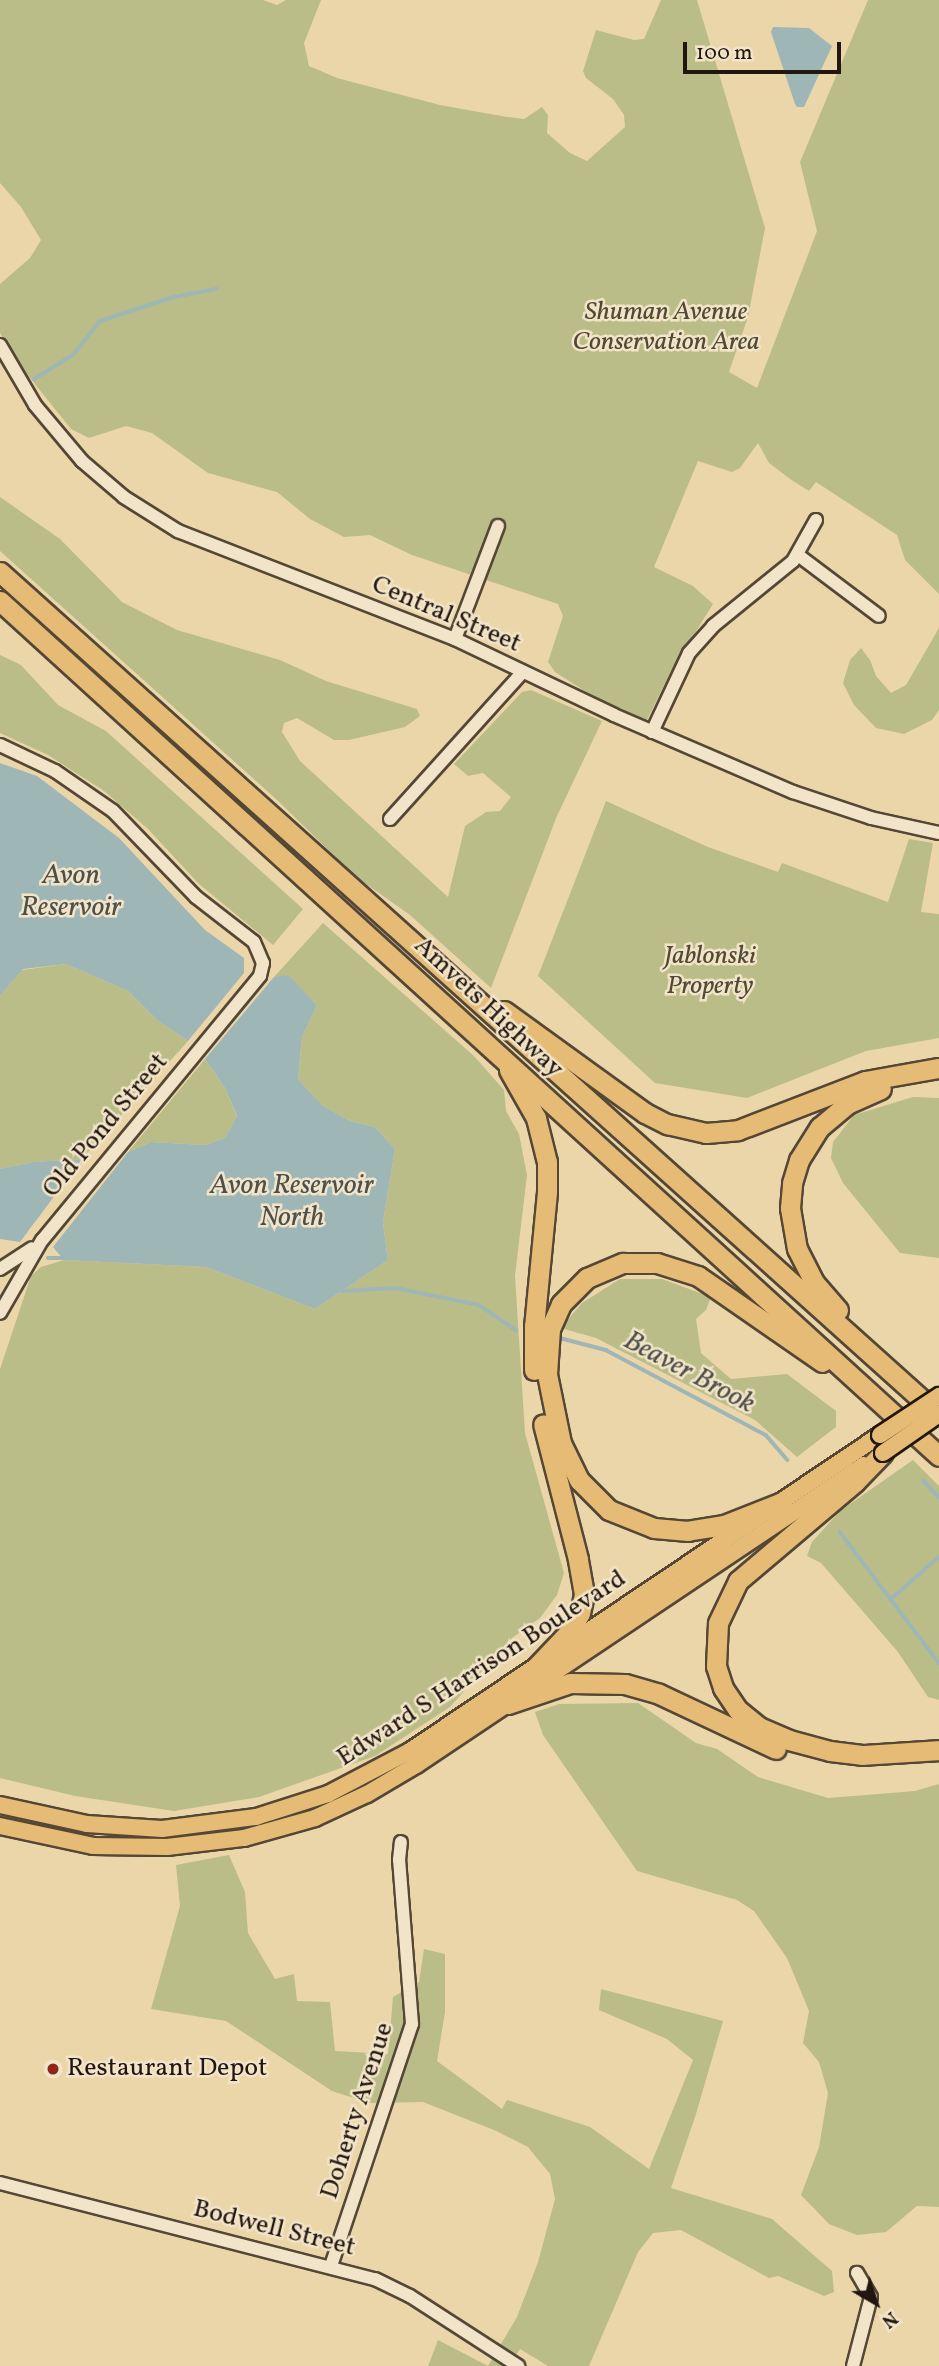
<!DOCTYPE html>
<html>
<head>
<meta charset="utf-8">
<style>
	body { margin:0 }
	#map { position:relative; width:939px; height:2366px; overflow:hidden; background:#ebd6aa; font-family:Vollkorn,serif }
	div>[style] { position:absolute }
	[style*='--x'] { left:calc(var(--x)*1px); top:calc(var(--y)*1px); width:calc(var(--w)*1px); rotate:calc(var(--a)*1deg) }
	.green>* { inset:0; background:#babd87 }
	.water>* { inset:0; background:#9eb6b5 }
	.stream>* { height:3.5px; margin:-1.75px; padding:0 1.75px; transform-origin:1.75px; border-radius:1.75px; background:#9eb6b5 }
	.roads { filter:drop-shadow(2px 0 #544736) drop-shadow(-2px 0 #544736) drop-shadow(0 2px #544736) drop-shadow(0 -2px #544736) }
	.minor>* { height:12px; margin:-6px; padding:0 6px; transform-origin:6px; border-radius:6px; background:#f2e4c8 }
	.major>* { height:16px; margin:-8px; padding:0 8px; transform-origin:8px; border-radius:8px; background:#e6bb75 }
	.highway>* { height:19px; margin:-9.5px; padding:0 9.5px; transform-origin:9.5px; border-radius:9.5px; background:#e6bb75 }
	.bridges { filter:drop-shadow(2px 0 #221710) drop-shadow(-2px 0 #221710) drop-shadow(0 2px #221710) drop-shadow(0 -2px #221710) }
	.major-bridge>* { height:16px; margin:-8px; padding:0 8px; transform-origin:8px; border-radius:8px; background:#e6bb75 }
	.dots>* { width:19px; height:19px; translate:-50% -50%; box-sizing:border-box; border:4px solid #f2e4c8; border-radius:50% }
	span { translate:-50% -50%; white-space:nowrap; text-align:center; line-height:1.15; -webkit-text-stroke:5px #f2e4c8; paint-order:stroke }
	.park-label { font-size:26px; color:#504934; font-style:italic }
	.street-label { font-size:26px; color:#221710 }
	.poi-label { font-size:26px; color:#221710 }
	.left { translate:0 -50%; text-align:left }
	.water-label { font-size:28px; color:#4d4f4a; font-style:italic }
	.north { position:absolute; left:841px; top:2268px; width:70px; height:70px; -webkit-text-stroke:5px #f2e4c8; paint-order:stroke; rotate:141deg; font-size:19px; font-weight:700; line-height:28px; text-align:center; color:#221710 }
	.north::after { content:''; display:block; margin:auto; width:24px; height:32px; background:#221710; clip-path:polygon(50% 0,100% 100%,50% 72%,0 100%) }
	.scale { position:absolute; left:683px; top:42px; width:158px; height:32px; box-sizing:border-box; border:4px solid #221710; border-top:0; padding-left:9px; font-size:21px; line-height:24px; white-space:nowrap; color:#221710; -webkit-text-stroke:5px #f2e4c8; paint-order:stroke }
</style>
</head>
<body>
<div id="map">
	<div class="green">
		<div style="clip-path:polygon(0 0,263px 0,277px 5px,286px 0,321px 0,304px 43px,309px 66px,337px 78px,440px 105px,507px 117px,524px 119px,542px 107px,548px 115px,547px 133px,570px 153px,587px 161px,625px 127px,624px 115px,613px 99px,586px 78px,583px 71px,596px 30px,634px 40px,644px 39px,661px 0,697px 0,765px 228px,748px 317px,729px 372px,757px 388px,817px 231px,800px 162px,868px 0,939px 0,939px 594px,905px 560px,897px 535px,816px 482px,809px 491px,790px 479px,769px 463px,758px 443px,740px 468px,732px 472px,698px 461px,654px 567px,693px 586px,713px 604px,670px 673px,647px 720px,602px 702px,555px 672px,548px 662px,563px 616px,558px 604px,412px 555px,370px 535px,344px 537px,310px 519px,277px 492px,208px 473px,152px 433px,126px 426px,89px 438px,71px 429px,18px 363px,0 333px,0 284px,30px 258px,41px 240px,21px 207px,0 183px)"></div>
		<div style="clip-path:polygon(0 497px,60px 539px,122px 602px,177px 630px,280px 660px,326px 681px,417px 709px,420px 716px,405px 727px,349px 740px,334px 740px,297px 718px,284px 723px,282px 732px,300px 761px,448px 897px,465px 826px,486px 812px,500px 811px,511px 797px,483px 773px,468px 776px,454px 764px,522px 692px,531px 690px,602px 721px,557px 816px,491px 988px,410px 915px,355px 876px,277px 800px,0 551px)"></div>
		<div style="clip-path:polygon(939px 628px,939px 710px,932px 720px,904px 734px,876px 728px,854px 705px,843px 683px,850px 660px,861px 648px,870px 660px,876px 676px,891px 693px,906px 685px)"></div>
		<div style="clip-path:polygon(0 655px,21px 665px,58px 705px,106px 731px,303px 909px,273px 945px,199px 884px,148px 829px,104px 791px,48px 755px,0 733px)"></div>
		<div style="clip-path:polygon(606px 801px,708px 847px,778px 872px,782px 863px,888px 902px,909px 839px,933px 843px,921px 912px,939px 914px,939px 1038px,866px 1051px,747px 1098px,655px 1083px,538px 976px)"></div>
		<div style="clip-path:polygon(323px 923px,474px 1056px,504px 1090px,506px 1111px,519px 1134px,527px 1175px,515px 1276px,525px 1433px,564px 1573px,557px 1595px,540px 1618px,512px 1638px,450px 1707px,375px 1756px,259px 1797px,174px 1811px,75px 1796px,0 1778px,0 1369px,31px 1276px,41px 1267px,64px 1260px,206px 1267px,315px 1309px,388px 1260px,383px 1222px,395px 1149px,375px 1127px,350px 1121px,322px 1105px,298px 1079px,302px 1037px,317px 1005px,288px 976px,274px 977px)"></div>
		<div style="clip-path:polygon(66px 964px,128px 991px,157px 1020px,188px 1041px,82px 1159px,33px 1162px,0 1169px,0 996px,22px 970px)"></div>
		<div style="clip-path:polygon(205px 1059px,225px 1088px,237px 1117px,225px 1138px,205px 1145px,151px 1142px,128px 1152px)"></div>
		<div style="clip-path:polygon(913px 1097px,939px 1098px,939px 1258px,900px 1253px,843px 1183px,831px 1158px,833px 1142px,854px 1115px)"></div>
		<div style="clip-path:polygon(620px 1279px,662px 1279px,711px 1297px,706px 1310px,696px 1319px,701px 1353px,731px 1379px,787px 1374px,836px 1411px,836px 1427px,797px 1457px,755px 1420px,596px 1338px,561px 1328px,582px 1303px)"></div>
		<div style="clip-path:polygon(913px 1460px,939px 1486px,939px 1700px,928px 1697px,898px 1652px,821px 1563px,807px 1556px,812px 1542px,840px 1511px)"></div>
		<div style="clip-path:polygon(638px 1703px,696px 1743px,717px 1749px,758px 1777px,828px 1798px,915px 1791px,939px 1784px,939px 2207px,917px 2206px,886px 2232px,857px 2235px,829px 2224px,801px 2195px,819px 2147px,828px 2093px,819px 2062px,803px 2043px,809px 2011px,787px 1958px,754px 1911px,737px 1900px,637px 1871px,543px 1735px,535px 1712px,559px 1704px)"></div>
		<div style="clip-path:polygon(229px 1855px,245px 1892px,248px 1933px,275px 1979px,294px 1974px,297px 2001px,330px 2002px,335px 2051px,388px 2054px,393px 1997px,419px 1982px,424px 1949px,445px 1954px,445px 2012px,437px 2061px,502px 2109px,507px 2100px,590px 2127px,649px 2169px,693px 2060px,667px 2039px,599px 2010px,601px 1989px,723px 2021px,696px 2114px,671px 2188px,772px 2219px,832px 2271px,834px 2292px,824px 2296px,778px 2276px,769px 2278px,681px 2230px,653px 2233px,638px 2252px,589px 2366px,548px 2366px,520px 2349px,509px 2366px,428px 2366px,438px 2340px,488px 2366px,517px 2317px,538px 2262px,555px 2199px,550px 2174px,528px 2147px,494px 2130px,423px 2102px,369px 2103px,332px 2091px,226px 2021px,151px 2009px,180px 1906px,176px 1865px)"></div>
	</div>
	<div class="water">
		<div style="clip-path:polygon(773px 27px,809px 28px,832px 46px,804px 107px,797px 107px,795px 104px,771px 32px)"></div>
		<div style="clip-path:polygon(0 763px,37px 776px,119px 838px,205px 930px,244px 958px,244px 973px,188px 1041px,157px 1020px,128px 991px,66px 964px,23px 969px,0 996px)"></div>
		<div style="clip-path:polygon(288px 975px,317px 1005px,302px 1037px,298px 1079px,322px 1105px,350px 1121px,375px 1127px,395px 1149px,383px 1222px,388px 1260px,315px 1309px,206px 1267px,64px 1260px,53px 1247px,128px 1152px,151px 1142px,205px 1145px,225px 1138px,237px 1116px,225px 1088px,205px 1059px,274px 977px)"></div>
		<div style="clip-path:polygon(82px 1159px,20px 1242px,0 1239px,0 1169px,33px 1162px)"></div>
	</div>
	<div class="stream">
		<div style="--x:34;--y:379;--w:46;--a:-31.6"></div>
		<div style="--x:73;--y:355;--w:43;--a:-51.5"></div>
		<div style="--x:100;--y:321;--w:78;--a:-18"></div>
		<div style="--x:174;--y:297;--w:43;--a:-10.8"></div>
		<div style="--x:48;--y:1258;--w:19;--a:0"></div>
		<div style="--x:342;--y:1291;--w:53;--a:-3.2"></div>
		<div style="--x:395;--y:1288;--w:86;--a:11.4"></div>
		<div style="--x:479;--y:1305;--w:45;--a:34"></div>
		<div style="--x:560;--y:1338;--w:48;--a:14.6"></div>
		<div style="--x:606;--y:1350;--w:181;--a:28"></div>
		<div style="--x:766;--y:1435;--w:33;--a:49"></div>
		<div style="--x:923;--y:1480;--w:23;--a:47"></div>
		<div style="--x:840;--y:1532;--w:164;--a:52.9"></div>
		<div style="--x:891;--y:1599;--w:64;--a:-41.2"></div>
	</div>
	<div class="roads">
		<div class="minor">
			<div style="--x:0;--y:345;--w:69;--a:59.7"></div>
			<div style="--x:35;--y:405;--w:73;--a:50"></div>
			<div style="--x:82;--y:461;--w:55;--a:40.6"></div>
			<div style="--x:124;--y:497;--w:64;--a:32.2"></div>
			<div style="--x:178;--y:531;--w:297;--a:21.3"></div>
			<div style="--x:455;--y:639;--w:176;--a:25.5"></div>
			<div style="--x:614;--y:715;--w:195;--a:23.3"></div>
			<div style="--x:793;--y:792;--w:82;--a:18.4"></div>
			<div style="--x:871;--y:818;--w:70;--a:12.4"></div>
			<div style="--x:798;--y:555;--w:101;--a:37"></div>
			<div style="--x:455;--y:639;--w:121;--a:-69.2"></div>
			<div style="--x:652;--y:732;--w:87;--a:-64.9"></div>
			<div style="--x:689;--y:653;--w:36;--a:-48"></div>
			<div style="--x:713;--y:626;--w:103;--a:-39.1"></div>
			<div style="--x:793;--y:561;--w:47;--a:-60.7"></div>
			<div style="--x:0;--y:745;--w:61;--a:25.3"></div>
			<div style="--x:55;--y:771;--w:70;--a:34.6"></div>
			<div style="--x:113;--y:811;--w:120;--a:46"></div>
			<div style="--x:196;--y:897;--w:73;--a:37.8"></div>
			<div style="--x:254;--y:942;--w:23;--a:67"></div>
			<div style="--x:263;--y:963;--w:13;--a:103"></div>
			<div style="--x:260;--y:976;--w:342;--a:129.5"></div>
			<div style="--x:42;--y:1240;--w:84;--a:119.9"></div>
			<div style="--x:390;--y:819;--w:198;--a:-47.9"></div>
			<div style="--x:0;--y:1269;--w:38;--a:-33"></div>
			<div style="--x:0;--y:2183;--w:387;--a:14.4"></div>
			<div style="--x:375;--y:2279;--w:39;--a:26"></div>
			<div style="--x:410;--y:2296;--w:129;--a:32.9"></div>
			<div style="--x:331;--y:2266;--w:255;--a:-71.5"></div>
			<div style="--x:412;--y:2024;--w:165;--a:-94.5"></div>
			<div style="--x:399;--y:1860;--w:18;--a:-84"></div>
			<div style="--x:853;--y:2366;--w:71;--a:-75.4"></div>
			<div style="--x:871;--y:2297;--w:28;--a:-120"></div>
		</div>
		<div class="major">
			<div style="--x:0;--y:1805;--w:89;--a:12.3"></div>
			<div style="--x:87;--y:1824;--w:75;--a:3.8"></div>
			<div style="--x:162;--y:1829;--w:95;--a:-7.3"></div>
			<div style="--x:256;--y:1817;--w:76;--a:-17.7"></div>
			<div style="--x:328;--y:1794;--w:93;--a:-27.7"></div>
			<div style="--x:410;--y:1751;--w:566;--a:-33.91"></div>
			<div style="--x:0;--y:1826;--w:95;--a:12.1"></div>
			<div style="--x:93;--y:1846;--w:74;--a:0.8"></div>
			<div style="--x:167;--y:1847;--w:78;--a:-6.7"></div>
			<div style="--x:244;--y:1838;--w:74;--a:-15.7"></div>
			<div style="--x:315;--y:1818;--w:57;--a:-24.8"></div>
			<div style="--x:367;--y:1794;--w:57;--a:-30.6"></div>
			<div style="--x:416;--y:1765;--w:539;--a:-33.81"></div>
		</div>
		<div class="highway">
			<div style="--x:0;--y:572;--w:1262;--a:41.92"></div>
			<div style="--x:0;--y:601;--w:1270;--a:42.32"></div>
			<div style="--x:504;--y:1011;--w:174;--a:35.9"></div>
			<div style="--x:645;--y:1113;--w:25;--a:27"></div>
			<div style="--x:667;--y:1124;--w:40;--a:13"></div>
			<div style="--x:706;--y:1133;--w:32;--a:-5"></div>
			<div style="--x:738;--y:1130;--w:136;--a:-21.1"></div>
			<div style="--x:865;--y:1081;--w:75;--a:-10"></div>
			<div style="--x:509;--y:1070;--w:55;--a:60.6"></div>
			<div style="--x:536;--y:1118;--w:45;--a:76"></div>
			<div style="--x:547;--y:1162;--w:30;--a:90"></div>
			<div style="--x:547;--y:1192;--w:135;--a:95.5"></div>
			<div style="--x:534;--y:1326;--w:44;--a:90"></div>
			<div style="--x:838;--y:1310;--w:35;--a:-131"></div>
			<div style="--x:815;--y:1284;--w:39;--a:-117"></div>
			<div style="--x:797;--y:1249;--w:42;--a:-99.7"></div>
			<div style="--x:790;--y:1208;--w:25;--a:-85"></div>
			<div style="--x:792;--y:1183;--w:24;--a:-73"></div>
			<div style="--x:799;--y:1160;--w:39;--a:-58"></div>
			<div style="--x:820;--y:1127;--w:35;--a:-40"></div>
			<div style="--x:847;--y:1104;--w:37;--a:-24"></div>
			<div style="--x:883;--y:1453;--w:40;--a:134"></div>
			<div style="--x:855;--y:1482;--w:153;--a:139.8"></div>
			<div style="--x:738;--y:1581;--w:47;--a:115.5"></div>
			<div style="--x:718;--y:1623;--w:43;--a:92.7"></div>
			<div style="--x:716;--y:1666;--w:23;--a:72"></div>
			<div style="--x:723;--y:1688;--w:27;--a:56"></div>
			<div style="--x:738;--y:1710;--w:27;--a:39"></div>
			<div style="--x:759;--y:1727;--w:33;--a:23"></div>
			<div style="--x:789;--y:1740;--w:42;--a:15"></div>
			<div style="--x:830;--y:1751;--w:32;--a:7"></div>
			<div style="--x:862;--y:1755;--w:77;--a:-3.7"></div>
			<div style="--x:782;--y:1502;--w:62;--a:158.4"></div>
			<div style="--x:724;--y:1525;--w:36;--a:171"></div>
			<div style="--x:688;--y:1531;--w:34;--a:-175"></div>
			<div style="--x:654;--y:1528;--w:48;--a:-158.2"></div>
			<div style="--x:609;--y:1510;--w:42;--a:-135"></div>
			<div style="--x:579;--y:1480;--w:41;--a:-115.9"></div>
			<div style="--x:561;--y:1443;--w:70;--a:-101.5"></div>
			<div style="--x:547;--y:1374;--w:45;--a:-86.2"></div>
			<div style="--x:550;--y:1329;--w:27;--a:-66"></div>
			<div style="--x:561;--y:1304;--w:37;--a:-45"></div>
			<div style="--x:587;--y:1278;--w:39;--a:-23"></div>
			<div style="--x:623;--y:1263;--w:34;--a:0"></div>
			<div style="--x:657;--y:1263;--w:43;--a:17.6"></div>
			<div style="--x:698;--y:1276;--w:151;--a:34.7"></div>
			<div style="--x:536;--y:1667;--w:50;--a:-46.6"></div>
			<div style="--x:570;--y:1631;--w:21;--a:-61"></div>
			<div style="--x:580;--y:1613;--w:19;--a:-78"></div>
			<div style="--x:584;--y:1594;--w:36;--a:-100"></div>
			<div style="--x:578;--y:1559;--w:139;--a:-104.5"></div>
			<div style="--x:508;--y:1704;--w:65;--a:-18.7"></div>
			<div style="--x:570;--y:1683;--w:55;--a:1"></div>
			<div style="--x:625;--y:1684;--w:35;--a:16"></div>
			<div style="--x:659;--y:1694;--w:129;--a:25.2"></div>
		</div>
	</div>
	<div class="bridges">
		<div class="major-bridge">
			<div style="--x:880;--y:1435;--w:71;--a:-33.5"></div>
			<div style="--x:883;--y:1453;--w:68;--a:-34.9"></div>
		</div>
	</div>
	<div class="dots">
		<div style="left:53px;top:2069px;background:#8f2418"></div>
	</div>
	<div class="park-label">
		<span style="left:666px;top:328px">Shuman Avenue<br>Conservation Area</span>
		<span style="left:710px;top:972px">Jablonski<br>Property</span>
	</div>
	<div class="street-label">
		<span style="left:446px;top:615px;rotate:23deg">Central Street</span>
		<span style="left:488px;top:1008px;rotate:43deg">Amvets Highway</span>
		<span style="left:106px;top:1126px;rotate:-50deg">Old Pond Street</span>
		<span style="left:482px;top:1669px;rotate:-33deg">Edward S Harrison Boulevard</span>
		<span style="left:358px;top:2111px;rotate:-72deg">Doherty Avenue</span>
		<span style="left:274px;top:2229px;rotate:14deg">Bodwell Street</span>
	</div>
	<div class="poi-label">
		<span class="left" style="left:67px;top:2069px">Restaurant Depot</span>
	</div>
	<div class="water-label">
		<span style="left:71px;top:892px">Avon<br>Reservoir</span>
		<span style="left:292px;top:1202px">Avon Reservoir<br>North</span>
		<span style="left:689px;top:1373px;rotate:28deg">Beaver Brook</span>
	</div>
	<div class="north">N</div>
	<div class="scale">100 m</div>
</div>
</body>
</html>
